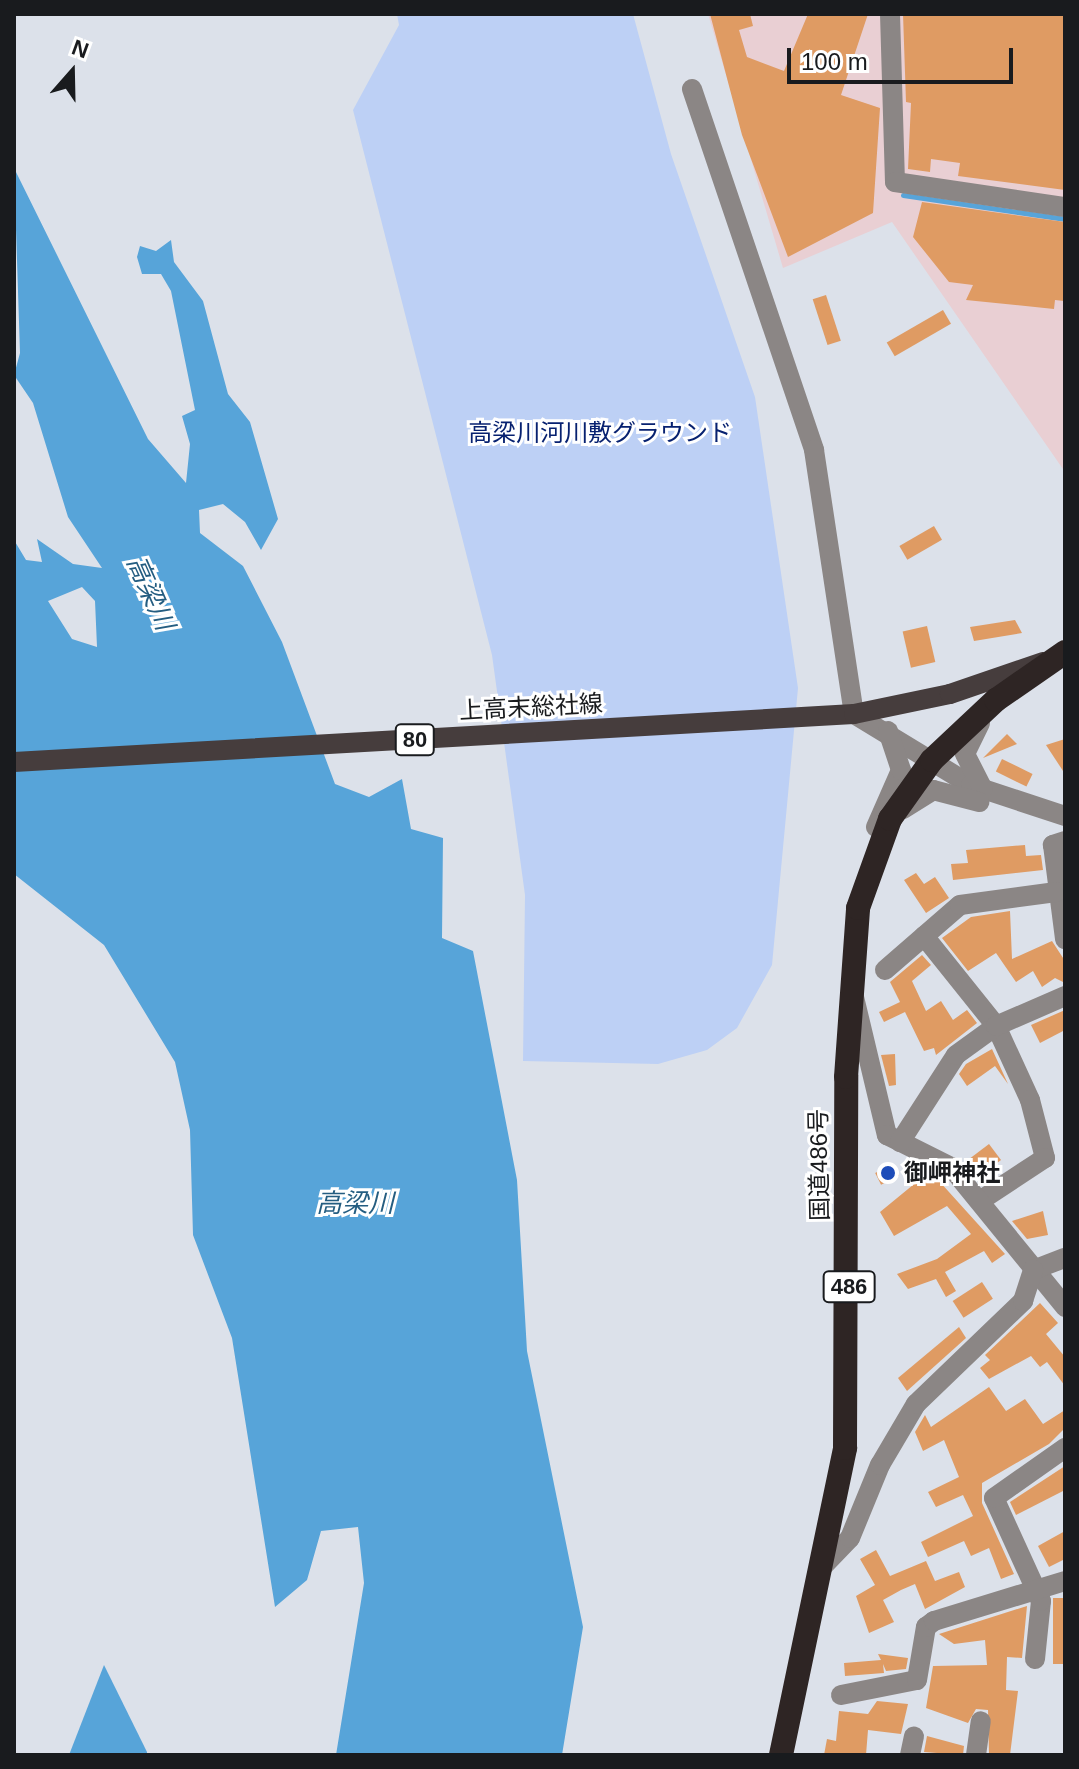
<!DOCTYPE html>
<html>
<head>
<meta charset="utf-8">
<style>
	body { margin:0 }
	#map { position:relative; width:1079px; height:1769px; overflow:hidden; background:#dce1ea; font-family:Helvetica,"Noto Sans JP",sans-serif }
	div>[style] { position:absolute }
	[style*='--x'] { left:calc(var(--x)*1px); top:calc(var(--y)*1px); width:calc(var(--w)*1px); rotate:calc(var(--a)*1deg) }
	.industrial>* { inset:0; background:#e9cfd3 }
	.green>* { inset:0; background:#bdd0f5 }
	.water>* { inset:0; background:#57a4d9 }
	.stream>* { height:5px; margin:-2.5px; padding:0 2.5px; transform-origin:2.5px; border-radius:2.5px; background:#57a4d9 }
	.building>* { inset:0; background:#df9b63; transform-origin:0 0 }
	.minor>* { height:20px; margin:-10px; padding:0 10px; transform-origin:10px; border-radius:10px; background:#8b8685 }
	.major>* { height:20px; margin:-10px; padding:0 10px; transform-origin:10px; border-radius:10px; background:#463d3d }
	.highway>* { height:24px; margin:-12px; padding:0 12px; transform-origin:12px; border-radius:12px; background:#2e2524 }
	.dots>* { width:22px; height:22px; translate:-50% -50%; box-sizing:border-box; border:4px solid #fff; border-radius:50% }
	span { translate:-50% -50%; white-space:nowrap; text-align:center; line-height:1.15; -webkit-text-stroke:6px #fff; paint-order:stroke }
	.shield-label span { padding:2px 6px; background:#fff; border:2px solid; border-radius:6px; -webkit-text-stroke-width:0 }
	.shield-label { font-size:22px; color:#191b1e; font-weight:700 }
	.park-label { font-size:24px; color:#072170 }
	.street-label { font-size:24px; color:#191b1e }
	.poi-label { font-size:24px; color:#191b1e; font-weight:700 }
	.left { translate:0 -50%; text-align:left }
	.water-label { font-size:26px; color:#245d81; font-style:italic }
	.frame { position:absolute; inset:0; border:16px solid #191b1e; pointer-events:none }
	.north { position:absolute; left:32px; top:32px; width:80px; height:80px; -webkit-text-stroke:6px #fff; paint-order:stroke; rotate:20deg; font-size:22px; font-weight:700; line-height:32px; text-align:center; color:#191b1e }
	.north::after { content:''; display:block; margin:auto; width:28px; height:36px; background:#191b1e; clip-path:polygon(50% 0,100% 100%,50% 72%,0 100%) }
	.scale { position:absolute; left:787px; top:48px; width:226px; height:36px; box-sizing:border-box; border:4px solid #191b1e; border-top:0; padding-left:10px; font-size:24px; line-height:28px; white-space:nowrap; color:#191b1e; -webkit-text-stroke:6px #fff; paint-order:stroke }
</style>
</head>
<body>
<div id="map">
	<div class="industrial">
		<div style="clip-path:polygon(708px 14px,1065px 14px,1065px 472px,892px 222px,783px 268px)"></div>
	</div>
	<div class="green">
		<div style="clip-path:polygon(397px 14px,633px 14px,671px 154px,755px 397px,798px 688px,772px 965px,737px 1028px,707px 1050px,658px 1064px,523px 1061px,525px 895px,492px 655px,353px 110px,399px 25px)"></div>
	</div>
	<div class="water">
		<div style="clip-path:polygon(evenodd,14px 168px,148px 439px,186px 483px,190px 444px,182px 416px,195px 410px,171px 291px,161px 274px,142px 274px,137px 257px,140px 246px,156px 251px,171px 240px,174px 262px,203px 301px,228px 394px,250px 422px,278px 519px,261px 550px,245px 522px,223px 504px,199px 510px,200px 533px,243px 566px,282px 642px,335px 784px,369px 797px,402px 779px,411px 829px,443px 838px,442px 938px,473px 951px,517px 1180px,527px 1351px,583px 1627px,562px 1755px,336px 1755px,364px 1583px,358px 1527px,321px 1531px,307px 1580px,275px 1607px,232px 1338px,193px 1235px,190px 1130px,175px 1062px,104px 945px,14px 874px,14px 540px,26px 560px,42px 562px,37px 539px,73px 564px,102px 568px,68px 517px,33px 403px,14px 375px,20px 353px,14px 168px,82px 587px,95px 601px,97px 647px,72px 639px,48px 601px,82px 587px)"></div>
		<div style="clip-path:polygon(104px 1665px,147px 1752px,147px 1755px,69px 1755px)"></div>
	</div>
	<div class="stream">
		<div style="--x:903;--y:195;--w:164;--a:8.4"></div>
	</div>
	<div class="building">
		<div style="clip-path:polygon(710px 14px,750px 14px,753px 26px,739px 30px,747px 57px,784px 71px,808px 14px,868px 14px,841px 95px,880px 108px,873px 213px,788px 257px,742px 135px)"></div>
		<div style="clip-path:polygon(903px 14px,1065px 14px,1065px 190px,958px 176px,960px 163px,931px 159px,930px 172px,908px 169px,911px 103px,906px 102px)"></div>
		<div style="clip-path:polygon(922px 202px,1065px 222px,1064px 301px,1055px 300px,1054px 309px,966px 300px,973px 285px,949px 282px,913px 237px)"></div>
		<div style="left:826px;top:295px;width:48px;height:14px;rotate:72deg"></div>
		<div style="left:943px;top:310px;width:16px;height:65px;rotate:60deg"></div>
		<div style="left:934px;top:526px;width:16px;height:40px;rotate:60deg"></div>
		<div style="clip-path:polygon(1015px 620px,1022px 633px,974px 641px,970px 627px)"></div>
		<div style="left:927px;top:626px;width:37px;height:25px;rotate:77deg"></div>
		<div style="clip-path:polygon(1007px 734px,1017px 744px,983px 758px)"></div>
		<div style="clip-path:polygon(1065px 739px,1065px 774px,1046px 745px)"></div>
		<div style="left:1002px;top:759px;width:34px;height:14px;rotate:26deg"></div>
		<div style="clip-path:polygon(1025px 845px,1026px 856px,1041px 855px,1043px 870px,953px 880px,951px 864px,968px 863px,966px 850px)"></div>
		<div style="clip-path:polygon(916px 873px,924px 884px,935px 877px,949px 898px,926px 913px,904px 880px)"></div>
		<div style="clip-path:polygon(1010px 911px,1012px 959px,1052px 941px,1065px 961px,1065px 983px,1055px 978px,1042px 987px,1033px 971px,1016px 982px,996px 953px,968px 971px,942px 938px,971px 917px)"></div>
		<div style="clip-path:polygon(922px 955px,931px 965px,912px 981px,926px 1011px,941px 1001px,953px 1020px,967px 1010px,977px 1023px,936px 1055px,934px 1048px,924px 1051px,905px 1012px,884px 1022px,879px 1012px,900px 1002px,890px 982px)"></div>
		<div style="clip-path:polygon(1065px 1010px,1065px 1030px,1040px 1043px,1031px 1025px)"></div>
		<div style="clip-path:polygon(992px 1049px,1008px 1084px,995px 1066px,967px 1086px,959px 1074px,966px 1064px)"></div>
		<div style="clip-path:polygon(895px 1054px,896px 1085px,889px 1086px,881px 1055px)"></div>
		<div style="left:989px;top:1144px;width:20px;height:31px;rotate:53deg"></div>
		<div style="left:893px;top:1164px;width:13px;height:20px;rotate:63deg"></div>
		<div style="clip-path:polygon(930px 1171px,1005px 1254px,992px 1263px,984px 1251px,945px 1272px,956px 1291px,946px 1297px,936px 1279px,908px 1289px,897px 1274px,937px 1259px,971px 1234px,947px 1206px,894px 1236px,880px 1212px)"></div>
		<div style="clip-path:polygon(1043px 1211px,1048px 1235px,1027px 1239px,1012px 1221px)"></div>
		<div style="left:982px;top:1282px;width:20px;height:35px;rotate:57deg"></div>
		<div style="clip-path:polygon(1040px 1303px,1058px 1323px,1046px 1334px,1065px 1357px,1065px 1386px,1047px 1362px,1040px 1367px,1031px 1356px,989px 1379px,980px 1368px,990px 1360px,985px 1355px)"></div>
		<div style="clip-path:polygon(959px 1327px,966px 1338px,907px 1391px,898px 1378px)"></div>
		<div style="clip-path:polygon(989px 1387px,1006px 1411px,1025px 1399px,1043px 1424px,1065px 1410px,1065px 1428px,1049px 1444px,982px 1483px,982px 1503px,1014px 1574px,1001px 1579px,989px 1548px,971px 1556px,964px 1541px,928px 1557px,921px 1542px,973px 1516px,963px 1495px,936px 1507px,928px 1492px,959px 1477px,944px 1440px,923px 1451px,915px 1432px,925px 1415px,931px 1427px)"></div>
		<div style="clip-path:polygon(1065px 1466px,1065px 1490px,1016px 1515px,1010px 1502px)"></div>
		<div style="clip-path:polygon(1065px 1531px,1065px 1559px,1049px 1567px,1038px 1546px)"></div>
		<div style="clip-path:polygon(876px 1550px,890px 1576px,926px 1561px,935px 1581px,959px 1572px,965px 1587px,925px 1609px,915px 1584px,901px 1590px,883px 1600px,894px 1622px,869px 1633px,856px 1596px,875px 1585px,860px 1559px)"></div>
		<div style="left:1053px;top:1598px;width:12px;height:66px"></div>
		<div style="clip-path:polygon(1027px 1606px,1022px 1658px,1007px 1657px,1006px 1690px,1018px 1691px,1010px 1755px,989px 1755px,988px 1710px,976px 1709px,968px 1723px,926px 1708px,933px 1666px,987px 1665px,985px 1640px,954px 1644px,939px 1634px)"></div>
		<div style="clip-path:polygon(878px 1654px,908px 1658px,906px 1669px,886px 1671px,883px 1664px,884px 1673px,845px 1676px,844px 1663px,881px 1660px)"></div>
		<div style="clip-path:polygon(877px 1701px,908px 1704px,901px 1734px,868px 1730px,866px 1755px,824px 1755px,827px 1739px,836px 1741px,839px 1711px,868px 1714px)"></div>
		<div style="clip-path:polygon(927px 1736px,964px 1746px,963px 1755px,924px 1752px)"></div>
	</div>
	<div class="minor">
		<div style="--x:890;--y:14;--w:168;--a:88.3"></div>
		<div style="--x:895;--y:182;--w:172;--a:8.4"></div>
		<div style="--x:692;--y:89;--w:381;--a:71.3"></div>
		<div style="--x:814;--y:450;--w:267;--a:81.4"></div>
		<div style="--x:854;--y:714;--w:137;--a:31.3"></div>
		<div style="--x:971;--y:785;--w:99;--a:18.3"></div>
		<div style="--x:980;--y:723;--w:34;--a:116"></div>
		<div style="--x:965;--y:754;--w:39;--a:63"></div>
		<div style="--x:903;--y:809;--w:36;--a:-32"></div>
		<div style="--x:933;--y:790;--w:48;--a:14.6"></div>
		<div style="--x:876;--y:827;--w:62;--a:-66.3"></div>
		<div style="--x:901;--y:770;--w:41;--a:-108.4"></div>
		<div style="--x:1065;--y:841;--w:13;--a:162"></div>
		<div style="--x:1053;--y:845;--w:95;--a:82.7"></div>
		<div style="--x:924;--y:936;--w:115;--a:51.3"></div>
		<div style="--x:996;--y:1026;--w:81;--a:65.3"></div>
		<div style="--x:1030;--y:1100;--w:60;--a:75.5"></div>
		<div style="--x:1045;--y:1158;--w:77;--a:146.7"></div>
		<div style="--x:885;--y:970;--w:99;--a:-40.9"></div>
		<div style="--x:960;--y:905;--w:97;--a:-7.7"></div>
		<div style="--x:854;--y:997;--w:142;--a:76.6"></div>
		<div style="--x:887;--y:1135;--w:72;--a:26.6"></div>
		<div style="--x:951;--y:1167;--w:181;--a:50.8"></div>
		<div style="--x:900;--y:1142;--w:103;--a:-57.2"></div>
		<div style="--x:956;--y:1055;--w:49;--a:-35.9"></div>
		<div style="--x:996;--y:1026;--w:75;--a:-23.5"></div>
		<div style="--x:1033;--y:1270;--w:34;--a:-21"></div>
		<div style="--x:824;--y:1565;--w:37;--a:-46"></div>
		<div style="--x:850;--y:1538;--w:79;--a:-67.7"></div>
		<div style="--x:880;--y:1465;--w:71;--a:-59.5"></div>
		<div style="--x:916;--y:1404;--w:149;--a:-43.9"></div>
		<div style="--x:1023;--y:1301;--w:33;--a:-72"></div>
		<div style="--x:1035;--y:1659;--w:58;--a:-84.1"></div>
		<div style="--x:1041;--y:1601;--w:113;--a:-114.5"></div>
		<div style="--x:994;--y:1498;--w:87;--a:-35.2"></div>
		<div style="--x:841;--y:1695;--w:77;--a:-11.2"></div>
		<div style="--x:917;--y:1680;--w:54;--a:-80.4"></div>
		<div style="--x:926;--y:1627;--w:10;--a:-37"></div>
		<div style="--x:934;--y:1621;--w:137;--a:-17"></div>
		<div style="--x:910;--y:1755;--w:19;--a:-78"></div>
		<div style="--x:976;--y:1755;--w:34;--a:-82"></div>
	</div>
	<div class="major">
		<div style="--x:14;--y:762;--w:841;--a:-3.27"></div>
		<div style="--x:854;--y:714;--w:98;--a:-11.8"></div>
		<div style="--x:950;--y:694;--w:98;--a:-19"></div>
	</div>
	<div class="highway">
		<div style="--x:781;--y:1755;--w:314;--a:-78.2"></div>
		<div style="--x:845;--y:1448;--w:371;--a:-89.8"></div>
		<div style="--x:846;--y:1077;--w:169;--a:-85.9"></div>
		<div style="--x:858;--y:908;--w:95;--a:-70.2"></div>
		<div style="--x:890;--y:819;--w:72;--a:-54.6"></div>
		<div style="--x:932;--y:760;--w:88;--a:-43.2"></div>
		<div style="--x:996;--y:700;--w:84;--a:-34.8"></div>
	</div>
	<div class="dots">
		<div style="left:888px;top:1173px;background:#1d4cb9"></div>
	</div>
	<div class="shield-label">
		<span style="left:415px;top:740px">80</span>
		<span style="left:849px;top:1287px">486</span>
	</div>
	<div class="park-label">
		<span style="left:600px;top:433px">高梁川河川敷グラウンド</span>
	</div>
	<div class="street-label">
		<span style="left:531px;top:707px;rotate:-3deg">上高末総社線</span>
		<span style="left:819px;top:1165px;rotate:-91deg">国道486号</span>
	</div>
	<div class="poi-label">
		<span class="left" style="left:904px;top:1173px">御岬神社</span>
	</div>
	<div class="water-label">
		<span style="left:150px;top:593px;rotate:66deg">高梁川</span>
		<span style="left:355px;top:1204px">高梁川</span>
	</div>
	<div class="frame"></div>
	<div class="north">N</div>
	<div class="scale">100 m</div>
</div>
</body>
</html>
